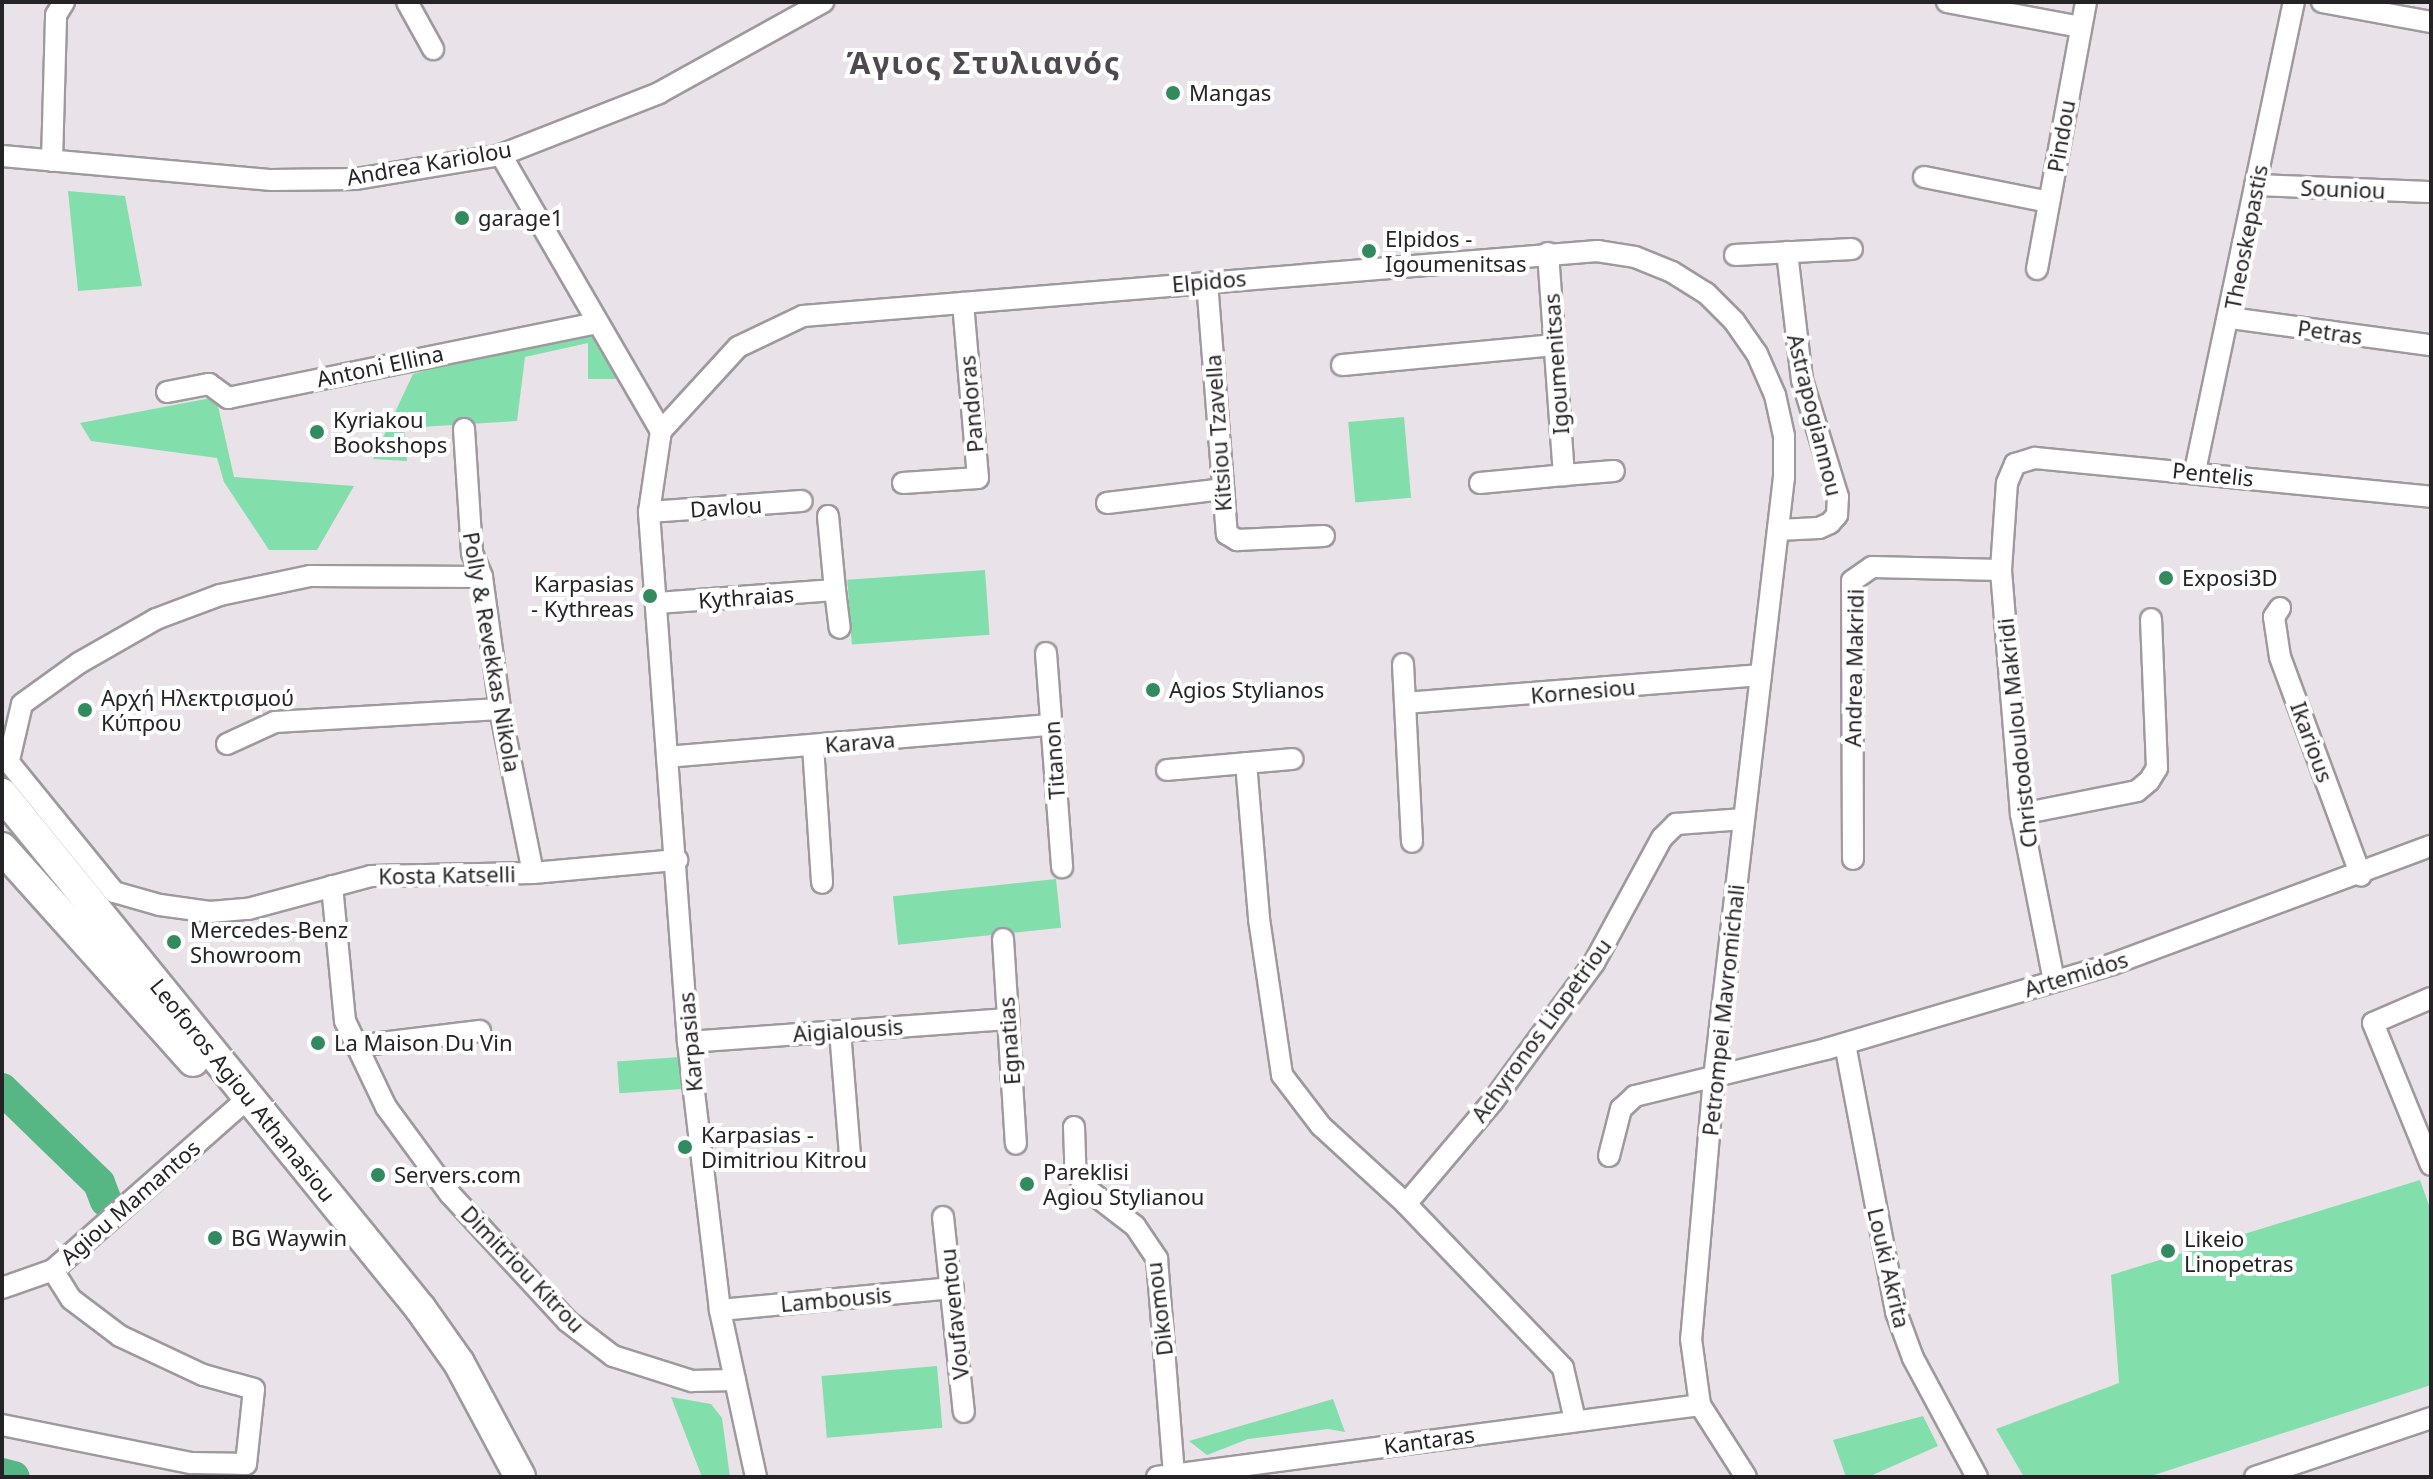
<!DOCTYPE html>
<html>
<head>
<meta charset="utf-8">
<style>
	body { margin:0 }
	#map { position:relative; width:2433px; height:1479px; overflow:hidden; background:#e9e2e8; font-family:"Noto Sans",sans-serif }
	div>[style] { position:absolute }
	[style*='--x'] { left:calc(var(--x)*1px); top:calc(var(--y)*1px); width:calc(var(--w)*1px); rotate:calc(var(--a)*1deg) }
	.green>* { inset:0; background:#82dfac; transform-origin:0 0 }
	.river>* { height:32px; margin:-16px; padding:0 16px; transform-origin:16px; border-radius:16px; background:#57b784 }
	.roads { filter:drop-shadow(2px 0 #9f999f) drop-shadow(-2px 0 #9f999f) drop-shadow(0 2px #9f999f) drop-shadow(0 -2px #9f999f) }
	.street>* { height:20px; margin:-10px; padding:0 10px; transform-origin:10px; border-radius:10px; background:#fff }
	.secondary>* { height:30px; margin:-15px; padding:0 15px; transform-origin:15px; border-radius:15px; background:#fff }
	.dots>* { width:22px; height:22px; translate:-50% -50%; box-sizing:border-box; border:4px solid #fff; border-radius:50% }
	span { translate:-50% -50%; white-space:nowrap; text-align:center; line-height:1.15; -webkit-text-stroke:8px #fff; paint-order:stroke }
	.poi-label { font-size:22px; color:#252325 }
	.left { translate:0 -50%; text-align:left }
	.right { translate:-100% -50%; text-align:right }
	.street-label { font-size:22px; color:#252325 }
	.district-label { font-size:30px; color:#4e494e; font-weight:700; letter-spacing:2px }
	.frame { position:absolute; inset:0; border:4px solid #252325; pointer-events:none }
</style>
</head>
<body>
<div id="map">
	<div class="green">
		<div style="clip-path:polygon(68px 191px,125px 196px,142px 286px,78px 291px)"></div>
		<div style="clip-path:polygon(581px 328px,611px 354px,623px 379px,588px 379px,588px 343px,525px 357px,517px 421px,404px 428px,407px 461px,373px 459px,413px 374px)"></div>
		<div style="clip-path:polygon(216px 397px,234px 477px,354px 486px,317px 550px,269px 550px,224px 482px,217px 458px,91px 441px,80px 423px)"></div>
		<div style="left:1404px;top:417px;width:81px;height:56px;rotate:85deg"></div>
		<div style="left:985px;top:570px;width:65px;height:138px;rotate:86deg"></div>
		<div style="left:1056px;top:879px;width:49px;height:164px;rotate:84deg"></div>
		<div style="left:680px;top:1057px;width:32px;height:63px;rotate:86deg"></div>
		<div style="clip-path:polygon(2420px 1180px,2431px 1211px,2431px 1385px,2148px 1477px,2024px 1477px,1996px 1429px,2119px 1383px,2111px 1275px)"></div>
		<div style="left:937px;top:1366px;width:62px;height:116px;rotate:85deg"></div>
		<div style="clip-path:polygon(671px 1397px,711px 1404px,722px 1418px,730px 1477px,702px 1477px)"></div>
		<div style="clip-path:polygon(1333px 1399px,1345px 1432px,1328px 1429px,1248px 1439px,1207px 1455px,1189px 1441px)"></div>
		<div style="clip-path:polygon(1923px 1416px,1938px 1446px,1868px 1477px,1846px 1477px,1833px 1440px)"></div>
	</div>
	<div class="river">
		<div style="--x:2;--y:1089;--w:135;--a:44.1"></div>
		<div style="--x:99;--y:1183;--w:19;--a:69"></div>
		<div style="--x:2;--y:1474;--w:12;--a:14"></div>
	</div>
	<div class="roads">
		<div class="street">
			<div style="--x:407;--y:2;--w:54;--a:61"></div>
			<div style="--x:1947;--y:2;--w:136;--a:10.6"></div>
			<div style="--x:2322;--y:2;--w:111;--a:10.4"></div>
			<div style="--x:501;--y:155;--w:319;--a:59.9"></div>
			<div style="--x:2;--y:156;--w:271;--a:5.1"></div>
			<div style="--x:272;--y:180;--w:84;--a:-0.7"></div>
			<div style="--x:356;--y:179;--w:147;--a:-9.4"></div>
			<div style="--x:501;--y:155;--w:170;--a:-21.4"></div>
			<div style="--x:659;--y:93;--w:188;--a:-29"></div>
			<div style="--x:52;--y:161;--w:146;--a:-88.4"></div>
			<div style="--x:56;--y:15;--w:15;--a:-58"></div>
			<div style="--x:1924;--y:177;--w:127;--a:11.3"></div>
			<div style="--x:2255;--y:185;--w:176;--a:2.3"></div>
			<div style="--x:1548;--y:253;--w:223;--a:85.9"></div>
			<div style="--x:1564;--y:475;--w:50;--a:-4.6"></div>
			<div style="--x:1735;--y:255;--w:117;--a:-2.9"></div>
			<div style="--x:2037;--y:269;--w:271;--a:-79.6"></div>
			<div style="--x:1207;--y:282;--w:253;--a:85.5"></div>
			<div style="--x:1227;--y:534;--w:12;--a:31"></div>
			<div style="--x:1237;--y:540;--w:87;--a:-2.6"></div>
			<div style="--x:2230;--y:318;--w:203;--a:7.7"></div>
			<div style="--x:1342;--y:365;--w:214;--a:-5.4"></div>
			<div style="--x:167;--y:392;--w:43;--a:-10.8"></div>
			<div style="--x:209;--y:384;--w:24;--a:36"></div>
			<div style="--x:228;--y:398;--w:377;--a:-11.5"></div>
			<div style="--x:464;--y:429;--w:124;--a:86.3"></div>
			<div style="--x:472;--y:553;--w:26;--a:67"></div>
			<div style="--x:482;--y:577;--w:133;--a:82.2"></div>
			<div style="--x:500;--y:709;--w:167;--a:78.6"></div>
			<div style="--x:2195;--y:471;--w:479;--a:-78.1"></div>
			<div style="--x:903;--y:483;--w:75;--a:-3.8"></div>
			<div style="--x:978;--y:478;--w:176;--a:-94.9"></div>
			<div style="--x:1480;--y:483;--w:84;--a:-5.4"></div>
			<div style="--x:1107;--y:503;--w:116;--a:-6.9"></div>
			<div style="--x:649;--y:512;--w:153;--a:-4.1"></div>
			<div style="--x:828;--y:516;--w:74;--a:84.6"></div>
			<div style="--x:1778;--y:530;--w:41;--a:-2.8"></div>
			<div style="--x:1819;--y:528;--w:12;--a:-24"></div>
			<div style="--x:1830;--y:523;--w:11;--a:-49"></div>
			<div style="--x:1837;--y:515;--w:18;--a:-87"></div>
			<div style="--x:1838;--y:497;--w:122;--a:-107.1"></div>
			<div style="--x:1802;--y:380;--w:129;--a:-96.7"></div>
			<div style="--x:657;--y:603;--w:178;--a:-4.2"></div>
			<div style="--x:835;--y:590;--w:38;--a:83"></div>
			<div style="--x:2280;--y:608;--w:11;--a:124"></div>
			<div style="--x:2274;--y:617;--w:40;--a:81.5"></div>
			<div style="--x:2280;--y:657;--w:233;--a:69.7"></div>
			<div style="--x:1046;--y:653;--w:215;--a:85.7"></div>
			<div style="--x:1403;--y:664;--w:178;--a:87.1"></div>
			<div style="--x:1405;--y:703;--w:357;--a:-4.5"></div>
			<div style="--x:227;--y:744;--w:53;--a:-24.6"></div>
			<div style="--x:275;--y:722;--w:225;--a:-3.3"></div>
			<div style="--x:813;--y:746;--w:137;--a:86.2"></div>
			<div style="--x:2;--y:754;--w:178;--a:50.9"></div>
			<div style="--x:114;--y:892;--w:48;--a:15.8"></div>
			<div style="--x:160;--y:905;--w:50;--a:8"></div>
			<div style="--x:210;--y:912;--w:38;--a:-5"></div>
			<div style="--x:248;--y:909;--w:127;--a:-15"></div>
			<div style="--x:371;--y:876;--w:162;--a:-1.1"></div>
			<div style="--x:533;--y:873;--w:145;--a:-5.2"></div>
			<div style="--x:667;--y:757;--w:386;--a:-4.8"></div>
			<div style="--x:9;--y:760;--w:57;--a:-76.9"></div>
			<div style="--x:22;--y:704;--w:70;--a:-35.7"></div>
			<div style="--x:79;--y:663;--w:89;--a:-29.7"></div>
			<div style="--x:156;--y:619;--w:68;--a:-20.6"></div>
			<div style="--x:220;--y:595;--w:92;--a:-11.9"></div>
			<div style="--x:310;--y:576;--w:172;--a:0.3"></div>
			<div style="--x:1246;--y:763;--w:157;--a:85.2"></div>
			<div style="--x:1259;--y:919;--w:158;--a:81.6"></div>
			<div style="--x:1282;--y:1075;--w:64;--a:52.6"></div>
			<div style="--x:1321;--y:1126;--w:115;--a:42.5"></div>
			<div style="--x:1406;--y:1204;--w:227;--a:46.2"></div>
			<div style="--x:1563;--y:1368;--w:53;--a:77"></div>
			<div style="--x:1167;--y:770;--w:126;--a:-5"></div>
			<div style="--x:2021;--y:814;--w:118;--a:-11.2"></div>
			<div style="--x:2137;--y:791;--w:16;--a:-40"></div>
			<div style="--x:2149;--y:781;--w:15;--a:-58"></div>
			<div style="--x:2157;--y:768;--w:149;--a:-92.3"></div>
			<div style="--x:1853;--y:859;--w:278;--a:-90.2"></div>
			<div style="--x:1852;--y:581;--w:24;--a:-35"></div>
			<div style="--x:1872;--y:567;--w:129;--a:1.3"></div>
			<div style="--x:332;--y:886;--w:136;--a:84.5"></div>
			<div style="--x:345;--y:1021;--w:95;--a:64.5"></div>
			<div style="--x:386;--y:1107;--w:108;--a:53.7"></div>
			<div style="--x:450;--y:1194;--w:173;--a:47.3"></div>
			<div style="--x:567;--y:1321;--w:58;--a:37.3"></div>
			<div style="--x:613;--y:1356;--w:83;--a:17.6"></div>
			<div style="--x:692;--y:1381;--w:43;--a:-1.3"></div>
			<div style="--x:1003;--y:939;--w:205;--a:86.4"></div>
			<div style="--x:2054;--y:981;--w:170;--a:-101.2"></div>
			<div style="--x:2021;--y:814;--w:245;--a:-94.7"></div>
			<div style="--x:2001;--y:570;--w:87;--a:-86.1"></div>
			<div style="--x:2007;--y:483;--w:21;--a:-67"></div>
			<div style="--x:2015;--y:464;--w:21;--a:-17"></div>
			<div style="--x:2035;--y:458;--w:398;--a:5.6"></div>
			<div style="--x:2431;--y:998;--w:63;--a:156.7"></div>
			<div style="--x:2373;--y:1023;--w:153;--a:67.8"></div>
			<div style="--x:840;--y:1031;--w:125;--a:85.4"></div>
			<div style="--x:688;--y:1042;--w:321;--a:-4.1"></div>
			<div style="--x:1845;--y:1044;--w:273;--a:79.2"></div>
			<div style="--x:1896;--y:1312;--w:49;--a:69.7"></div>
			<div style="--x:1913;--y:1358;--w:135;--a:61.7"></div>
			<div style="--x:356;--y:1046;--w:125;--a:-6.9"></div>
			<div style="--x:1074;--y:1127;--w:38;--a:88"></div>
			<div style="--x:1075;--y:1165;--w:22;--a:69"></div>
			<div style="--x:1083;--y:1186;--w:66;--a:37.6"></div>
			<div style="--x:1135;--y:1226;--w:40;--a:56"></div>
			<div style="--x:1157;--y:1259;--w:217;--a:85.5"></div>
			<div style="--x:1609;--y:1156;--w:49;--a:-75.7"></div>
			<div style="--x:1621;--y:1109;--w:19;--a:-43"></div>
			<div style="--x:1635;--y:1096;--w:197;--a:-13.8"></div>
			<div style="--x:1826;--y:1049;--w:299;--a:-16.5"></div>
			<div style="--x:2113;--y:964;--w:339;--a:-20.4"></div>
			<div style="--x:1406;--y:1204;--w:135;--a:-49.8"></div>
			<div style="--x:1493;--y:1101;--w:171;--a:-53.8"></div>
			<div style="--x:1594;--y:963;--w:142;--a:-61.5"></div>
			<div style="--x:1662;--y:838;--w:20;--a:-45"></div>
			<div style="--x:1676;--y:824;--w:68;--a:-4.2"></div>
			<div style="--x:943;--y:1217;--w:196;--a:83.9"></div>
			<div style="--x:2;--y:1288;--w:54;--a:-19.4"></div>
			<div style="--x:53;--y:1270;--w:260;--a:-41.4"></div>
			<div style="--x:720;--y:1310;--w:234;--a:-5.4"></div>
			<div style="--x:2;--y:1425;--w:193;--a:11.4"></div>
			<div style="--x:191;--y:1463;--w:55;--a:1"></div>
			<div style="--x:246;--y:1464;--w:75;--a:-83.9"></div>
			<div style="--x:254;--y:1389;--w:53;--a:-164.6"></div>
			<div style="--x:203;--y:1375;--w:92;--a:-154.8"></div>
			<div style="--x:120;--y:1336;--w:61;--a:-142.9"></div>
			<div style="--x:71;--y:1299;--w:34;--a:-122"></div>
			<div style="--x:756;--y:1477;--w:171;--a:-102.2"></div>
			<div style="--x:720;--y:1310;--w:270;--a:-96.8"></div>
			<div style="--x:688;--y:1042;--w:531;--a:-94.21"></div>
			<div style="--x:649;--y:512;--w:82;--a:-81.6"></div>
			<div style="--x:661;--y:431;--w:114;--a:-47.5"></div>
			<div style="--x:738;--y:347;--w:72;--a:-25.5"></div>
			<div style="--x:803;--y:316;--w:797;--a:-4.68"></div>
			<div style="--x:1597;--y:251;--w:38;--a:9"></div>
			<div style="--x:1635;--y:257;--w:40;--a:22"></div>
			<div style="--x:1672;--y:272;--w:40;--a:32"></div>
			<div style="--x:1706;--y:293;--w:40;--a:45"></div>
			<div style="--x:1734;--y:321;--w:40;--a:55.1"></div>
			<div style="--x:1757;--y:354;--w:45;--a:66.3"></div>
			<div style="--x:1775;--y:395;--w:42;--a:77.6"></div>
			<div style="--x:1784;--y:436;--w:41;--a:90"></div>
			<div style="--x:1784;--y:477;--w:605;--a:96.64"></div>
			<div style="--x:1714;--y:1078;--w:262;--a:95"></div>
			<div style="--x:1691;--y:1339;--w:67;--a:82.2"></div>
			<div style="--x:1700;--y:1405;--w:85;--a:57.4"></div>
			<div style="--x:1157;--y:1477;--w:548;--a:-7.55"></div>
			<div style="--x:2255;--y:1477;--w:186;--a:-18.5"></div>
		</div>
		<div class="secondary">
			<div style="--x:2;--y:794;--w:663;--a:50.88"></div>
			<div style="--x:420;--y:1308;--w:67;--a:54.7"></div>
			<div style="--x:459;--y:1363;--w:129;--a:61.8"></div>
			<div style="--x:2;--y:848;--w:286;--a:48.1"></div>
		</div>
	</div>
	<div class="dots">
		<div style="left:1173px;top:93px;background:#328a5f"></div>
		<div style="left:462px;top:218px;background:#328a5f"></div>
		<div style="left:1369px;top:251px;background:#328a5f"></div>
		<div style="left:317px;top:432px;background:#328a5f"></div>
		<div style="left:2166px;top:578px;background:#328a5f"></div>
		<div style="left:650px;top:596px;background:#328a5f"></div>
		<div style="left:1153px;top:690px;background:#328a5f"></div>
		<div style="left:85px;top:710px;background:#328a5f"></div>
		<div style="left:174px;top:942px;background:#328a5f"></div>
		<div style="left:318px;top:1043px;background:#328a5f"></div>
		<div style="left:685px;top:1147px;background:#328a5f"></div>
		<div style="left:378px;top:1175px;background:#328a5f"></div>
		<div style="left:1027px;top:1184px;background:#328a5f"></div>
		<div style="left:215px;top:1238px;background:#328a5f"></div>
		<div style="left:2168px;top:1251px;background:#328a5f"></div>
	</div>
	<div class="poi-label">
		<span class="left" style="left:1189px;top:93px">Mangas</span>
		<span class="left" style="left:478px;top:218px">garage1</span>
		<span class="left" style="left:1385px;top:251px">Elpidos -<br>Igoumenitsas</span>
		<span class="left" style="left:333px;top:432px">Kyriakou<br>Bookshops</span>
		<span class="left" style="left:2182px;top:578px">Exposi3D</span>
		<span class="right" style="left:634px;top:596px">Karpasias<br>- Kythreas</span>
		<span class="left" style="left:1169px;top:690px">Agios Stylianos</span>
		<span class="left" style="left:101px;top:710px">Αρχή Ηλεκτρισμού<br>Κύπρου</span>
		<span class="left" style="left:190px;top:942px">Mercedes-Benz<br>Showroom</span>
		<span class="left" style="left:334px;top:1043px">La Maison Du Vin</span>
		<span class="left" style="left:701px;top:1147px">Karpasias -<br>Dimitriou Kitrou</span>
		<span class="left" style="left:1043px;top:1184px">Pareklisi<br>Agiou Stylianou</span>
		<span class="left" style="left:394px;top:1175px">Servers.com</span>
		<span class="left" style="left:231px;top:1238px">BG Waywin</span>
		<span class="left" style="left:2184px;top:1251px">Likeio<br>Linopetras</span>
	</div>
	<div class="street-label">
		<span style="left:2061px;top:136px;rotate:-80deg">Pindou</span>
		<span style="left:429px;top:163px;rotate:-10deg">Andrea Kariolou</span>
		<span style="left:2343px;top:189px;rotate:2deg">Souniou</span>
		<span style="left:2246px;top:237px;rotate:-79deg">Theoskepastis</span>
		<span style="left:1209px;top:281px;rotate:-5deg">Elpidos</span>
		<span style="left:2330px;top:332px;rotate:8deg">Petras</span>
		<span style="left:1556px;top:364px;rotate:-94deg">Igoumenitsas</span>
		<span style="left:380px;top:366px;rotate:-12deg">Antoni Ellina</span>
		<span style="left:971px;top:404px;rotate:-95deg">Pandoras</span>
		<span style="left:1815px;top:415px;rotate:76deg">Astrapogiannou</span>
		<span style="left:1218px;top:433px;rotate:-94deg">Kitsiou Tzavella</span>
		<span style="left:2213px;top:474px;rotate:6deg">Pentelis</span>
		<span style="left:726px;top:507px;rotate:-4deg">Davlou</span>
		<span style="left:746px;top:597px;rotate:-4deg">Kythraias</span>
		<span style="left:492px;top:652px;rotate:80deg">Polly &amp; Revekkas Nikola</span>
		<span style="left:1854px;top:668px;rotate:-89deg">Andrea Makridi</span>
		<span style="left:1583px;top:691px;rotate:-5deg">Kornesiou</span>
		<span style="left:2017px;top:733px;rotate:-96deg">Christodoulou Makridi</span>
		<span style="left:860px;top:742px;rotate:-5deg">Karava</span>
		<span style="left:2312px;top:742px;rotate:70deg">Ikarious</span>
		<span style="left:1054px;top:760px;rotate:-94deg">Titanon</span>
		<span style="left:447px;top:875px;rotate:-1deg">Kosta Katselli</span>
		<span style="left:2076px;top:974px;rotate:-17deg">Artemidos</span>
		<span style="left:1723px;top:1010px;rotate:-84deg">Petrompei Mavromichali</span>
		<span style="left:848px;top:1030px;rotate:-4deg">Aigialousis</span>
		<span style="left:1541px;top:1030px;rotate:-54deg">Achyronos Liopetriou</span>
		<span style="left:1009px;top:1041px;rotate:-94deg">Egnatias</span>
		<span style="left:690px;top:1042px;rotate:-95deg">Karpasias</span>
		<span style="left:243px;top:1090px;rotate:51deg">Leoforos Agiou Athanasiou</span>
		<span style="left:130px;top:1202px;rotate:-41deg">Agiou Mamantos</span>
		<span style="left:1889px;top:1268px;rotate:77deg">Louki Akrita</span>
		<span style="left:523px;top:1269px;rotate:46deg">Dimitriou Kitrou</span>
		<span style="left:836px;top:1299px;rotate:-5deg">Lambousis</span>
		<span style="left:1159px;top:1309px;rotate:-97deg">Dikomou</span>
		<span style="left:954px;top:1314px;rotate:-96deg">Voufaventou</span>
		<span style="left:1429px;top:1440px;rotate:-8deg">Kantaras</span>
	</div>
	<div class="district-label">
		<span style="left:984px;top:63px">Άγιος Στυλιανός</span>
	</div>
	<div class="frame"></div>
</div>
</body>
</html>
